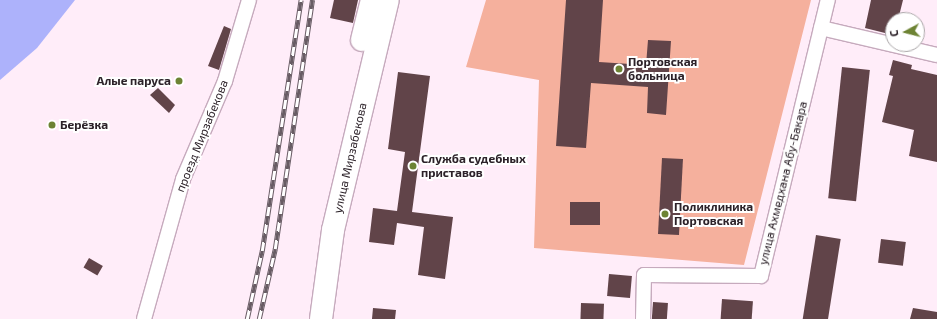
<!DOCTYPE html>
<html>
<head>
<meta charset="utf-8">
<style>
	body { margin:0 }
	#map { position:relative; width:937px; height:319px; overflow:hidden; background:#ffedf9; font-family:"Exo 2",sans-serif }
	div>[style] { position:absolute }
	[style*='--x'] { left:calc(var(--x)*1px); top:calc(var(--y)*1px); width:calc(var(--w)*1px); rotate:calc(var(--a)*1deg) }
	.green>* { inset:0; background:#f5b09d }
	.water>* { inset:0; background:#adb2fb }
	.building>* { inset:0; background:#614449; transform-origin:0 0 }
	.roads { filter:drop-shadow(1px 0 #c6aabd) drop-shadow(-1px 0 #c6aabd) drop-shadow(0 1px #c6aabd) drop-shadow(0 -1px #c6aabd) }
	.minor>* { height:14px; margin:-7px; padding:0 7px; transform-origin:7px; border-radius:7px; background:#fff }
	.primary>* { height:22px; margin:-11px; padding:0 11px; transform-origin:11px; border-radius:11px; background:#fff }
	.rail>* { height:4.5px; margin-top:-2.25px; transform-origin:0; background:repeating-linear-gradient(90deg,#fff 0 9px,#685c64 0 18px); box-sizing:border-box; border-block:1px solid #685c64 }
	.dots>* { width:11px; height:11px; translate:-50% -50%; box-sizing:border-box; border:2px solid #fff; border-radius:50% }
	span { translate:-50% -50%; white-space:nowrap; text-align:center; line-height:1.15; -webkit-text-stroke:4px #fff; paint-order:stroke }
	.poi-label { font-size:12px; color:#2c2229; font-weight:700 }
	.left { translate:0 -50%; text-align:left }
	.right { translate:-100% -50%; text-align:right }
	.street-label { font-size:12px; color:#2c2229 }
	.north { position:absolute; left:885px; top:12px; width:40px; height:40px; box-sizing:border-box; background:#fff; border:1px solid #aba7a9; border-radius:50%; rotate:263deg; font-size:11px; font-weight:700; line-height:16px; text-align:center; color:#2c2229 }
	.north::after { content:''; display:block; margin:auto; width:14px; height:18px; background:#6d8334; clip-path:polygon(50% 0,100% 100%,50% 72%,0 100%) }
</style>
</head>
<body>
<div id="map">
	<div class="green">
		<div style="clip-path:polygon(486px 0,811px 0,744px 265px,534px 248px,539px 80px,466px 67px)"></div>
	</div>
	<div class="water">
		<div style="clip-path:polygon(0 0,75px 0,37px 48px,0 80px)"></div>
	</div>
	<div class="building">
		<div style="clip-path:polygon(334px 0,358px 0,353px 23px,330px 18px)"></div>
		<div style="clip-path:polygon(566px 0,603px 0,599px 62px,646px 65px,648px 40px,671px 41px,666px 115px,647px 113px,648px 87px,591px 83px,586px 148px,556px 146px)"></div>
		<div style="clip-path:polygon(871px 0,903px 0,898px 20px,893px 20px,893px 35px,865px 28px)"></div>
		<div style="clip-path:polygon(224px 26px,231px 29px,219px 70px,208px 66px)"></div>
		<div style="clip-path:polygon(893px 60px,912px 65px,911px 69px,937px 75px,937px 162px,909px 156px,914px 130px,882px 122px,893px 76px,889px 75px)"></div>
		<div style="left:842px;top:67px;width:28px;height:132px;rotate:6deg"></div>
		<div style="clip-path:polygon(398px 72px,430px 76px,412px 212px,453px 217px,445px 279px,418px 275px,424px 227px,397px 223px,394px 245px,369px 242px,373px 208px,397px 211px,405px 152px,388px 149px)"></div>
		<div style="clip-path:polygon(158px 88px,175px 105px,169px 113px,150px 95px)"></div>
		<div style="left:662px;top:158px;width:21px;height:76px;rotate:3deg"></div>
		<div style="left:600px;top:202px;width:23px;height:30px;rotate:90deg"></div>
		<div style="left:816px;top:235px;width:25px;height:85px;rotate:9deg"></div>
		<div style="left:881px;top:239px;width:25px;height:24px;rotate:7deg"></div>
		<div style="left:89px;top:258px;width:16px;height:11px;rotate:30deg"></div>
		<div style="left:609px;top:274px;width:23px;height:22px;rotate:5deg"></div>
		<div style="left:722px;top:299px;width:31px;height:20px;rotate:4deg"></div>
		<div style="left:653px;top:302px;width:15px;height:17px;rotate:4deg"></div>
		<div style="left:581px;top:303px;width:23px;height:16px;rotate:2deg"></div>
		<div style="clip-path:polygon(373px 308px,396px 310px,395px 319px,372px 319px)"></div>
		<div style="clip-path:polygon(913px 308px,937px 312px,937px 319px,910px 319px)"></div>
	</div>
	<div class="roads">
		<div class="minor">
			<div style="--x:821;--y:28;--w:119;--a:13.1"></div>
			<div style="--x:144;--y:319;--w:145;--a:-74.4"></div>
			<div style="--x:183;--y:179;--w:107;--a:-66.8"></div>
			<div style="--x:225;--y:81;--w:84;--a:-73.5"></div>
			<div style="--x:643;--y:319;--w:44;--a:-88.7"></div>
			<div style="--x:644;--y:275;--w:117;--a:0.5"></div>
			<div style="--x:761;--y:276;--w:284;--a:-76.4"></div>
		</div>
		<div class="primary">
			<div style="--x:362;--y:40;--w:41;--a:-76"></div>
			<div style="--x:321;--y:319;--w:90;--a:-82.3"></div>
			<div style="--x:333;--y:230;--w:236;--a:-76.6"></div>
		</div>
	</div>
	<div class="rail">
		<div style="--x:247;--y:319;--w:70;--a:-77.6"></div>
		<div style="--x:262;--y:251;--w:254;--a:-81.2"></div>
		<div style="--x:259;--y:319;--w:72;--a:-77.1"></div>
		<div style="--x:275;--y:249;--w:252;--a:-81.5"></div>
	</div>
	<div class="dots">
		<div style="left:619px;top:69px;background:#6d8334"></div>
		<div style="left:179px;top:81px;background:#6d8334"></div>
		<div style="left:52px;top:125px;background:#6d8334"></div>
		<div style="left:413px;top:166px;background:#6d8334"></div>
		<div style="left:665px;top:214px;background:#6d8334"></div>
	</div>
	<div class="poi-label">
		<span class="left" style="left:628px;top:69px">Портовская<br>больница</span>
		<span class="right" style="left:171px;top:81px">Алые паруса</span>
		<span class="left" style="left:60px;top:125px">Берёзка</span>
		<span class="left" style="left:421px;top:166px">Служба судебных<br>приставов</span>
		<span class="left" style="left:674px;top:214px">Поликлиника<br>Портовская</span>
	</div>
	<div class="street-label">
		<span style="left:202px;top:136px;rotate:-68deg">проезд Мирзабекова</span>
		<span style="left:350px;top:158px;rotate:-77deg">улица Мирзабекова</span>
		<span style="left:783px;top:183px;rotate:-76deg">улица Ахмедхана Абу-Бакара</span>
	</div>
	<div class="north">С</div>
</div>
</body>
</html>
